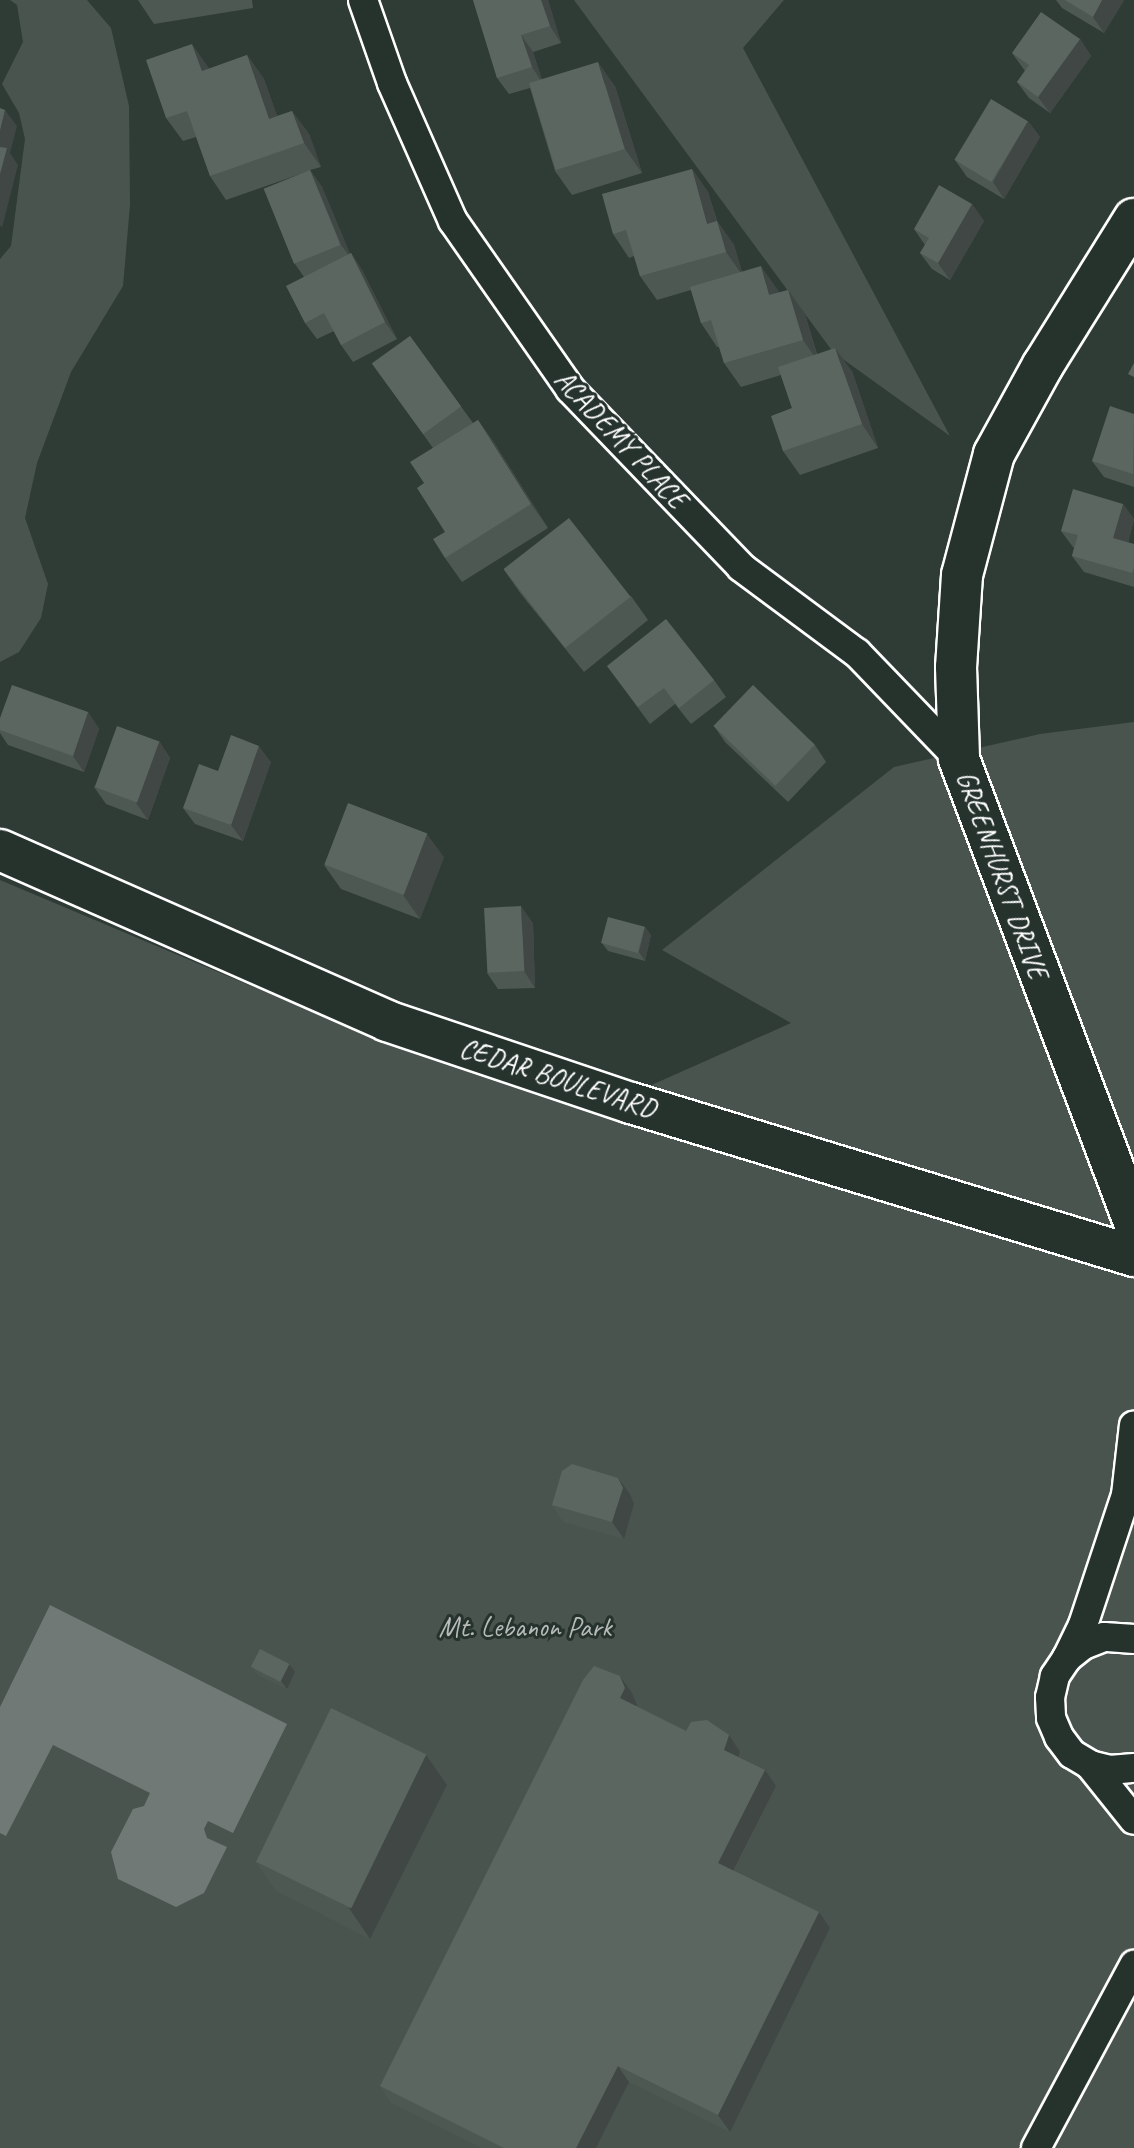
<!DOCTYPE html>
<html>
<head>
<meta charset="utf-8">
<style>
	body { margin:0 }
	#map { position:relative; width:1134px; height:2148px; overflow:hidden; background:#2f3b35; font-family:Caveat,sans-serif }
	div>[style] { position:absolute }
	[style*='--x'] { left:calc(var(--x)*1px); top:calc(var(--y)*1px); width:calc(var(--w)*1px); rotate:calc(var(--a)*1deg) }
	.green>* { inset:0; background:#4a544f }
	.water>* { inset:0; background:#707975 }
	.roads { filter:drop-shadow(2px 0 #fff) drop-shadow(-2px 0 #fff) drop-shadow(0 2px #fff) drop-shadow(0 -2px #fff) }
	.street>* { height:28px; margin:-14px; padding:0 14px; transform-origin:14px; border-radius:14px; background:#26332d }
	.secondary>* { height:40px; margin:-20px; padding:0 20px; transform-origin:20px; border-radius:20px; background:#26332d }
	.wall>* { inset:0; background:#4e5853 }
	.shaded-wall>* { inset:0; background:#404744 }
	.building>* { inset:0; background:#5b6661; transform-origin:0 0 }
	span { translate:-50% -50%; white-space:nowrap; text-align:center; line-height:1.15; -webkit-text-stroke:6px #26332d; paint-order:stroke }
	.street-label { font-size:28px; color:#fff }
	.park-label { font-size:28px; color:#b7bbb9 }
</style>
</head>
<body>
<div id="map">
	<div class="green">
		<div style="clip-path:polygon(10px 0,87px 0,111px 28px,129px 106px,130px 205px,123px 286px,71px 372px,37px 463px,25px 518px,48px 584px,41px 618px,19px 652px,0 662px,0 259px,11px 246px,25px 139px,19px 113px,2px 84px,23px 42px,17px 5px)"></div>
		<div style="clip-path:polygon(574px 0,784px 0,743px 48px,950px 436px,833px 352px)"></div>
		<div style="clip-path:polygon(1134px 722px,1134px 2148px,0 2148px,0 880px,382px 1041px,593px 1111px,791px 1023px,662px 950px,894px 767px,1040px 734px)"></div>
	</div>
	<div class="water">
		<div style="clip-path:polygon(50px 1605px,287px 1724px,233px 1833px,208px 1821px,204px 1829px,207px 1838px,227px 1847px,204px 1893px,176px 1907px,118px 1879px,111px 1852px,133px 1809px,144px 1806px,150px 1793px,53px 1745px,6px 1836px,0 1833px,0 1707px)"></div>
	</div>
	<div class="roads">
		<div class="street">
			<div style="--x:363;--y:0;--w:88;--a:70.7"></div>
			<div style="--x:392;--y:83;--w:151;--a:66.2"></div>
			<div style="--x:453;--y:221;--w:205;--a:55.1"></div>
			<div style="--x:570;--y:389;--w:247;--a:46.1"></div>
			<div style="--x:741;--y:567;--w:144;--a:36.6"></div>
			<div style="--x:857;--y:653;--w:147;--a:46.1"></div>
			<div style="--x:1134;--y:1639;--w:30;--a:-176"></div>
			<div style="--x:1104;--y:1637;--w:22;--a:159"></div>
			<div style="--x:1083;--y:1645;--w:21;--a:141"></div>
			<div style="--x:1067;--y:1658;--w:22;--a:124"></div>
			<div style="--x:1055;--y:1676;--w:22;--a:103"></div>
			<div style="--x:1050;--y:1697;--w:21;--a:87"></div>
			<div style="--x:1051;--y:1718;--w:21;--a:67"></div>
			<div style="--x:1059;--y:1737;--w:21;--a:53"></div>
			<div style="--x:1072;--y:1754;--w:21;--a:31"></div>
			<div style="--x:1090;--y:1765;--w:21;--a:14"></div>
			<div style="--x:1110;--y:1770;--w:24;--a:-5"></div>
			<div style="--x:1067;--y:1658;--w:37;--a:-64"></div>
			<div style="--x:1083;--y:1625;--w:137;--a:-71.7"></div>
			<div style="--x:1126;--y:1495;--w:70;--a:-83.5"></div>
			<div style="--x:1090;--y:1765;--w:70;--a:51.3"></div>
			<div style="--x:1036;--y:2148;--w:208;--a:-61.8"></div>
		</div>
		<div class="secondary">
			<div style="--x:1134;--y:219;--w:172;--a:121.9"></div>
			<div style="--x:1043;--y:365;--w:102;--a:118.8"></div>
			<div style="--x:994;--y:454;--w:125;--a:104.8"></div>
			<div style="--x:962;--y:575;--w:92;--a:93.7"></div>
			<div style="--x:956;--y:667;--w:92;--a:88.1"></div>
			<div style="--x:959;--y:759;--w:495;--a:69.3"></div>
			<div style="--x:0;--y:850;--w:423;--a:23.8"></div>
			<div style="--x:387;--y:1021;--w:257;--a:18.6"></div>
			<div style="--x:631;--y:1103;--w:526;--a:16.92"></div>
		</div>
	</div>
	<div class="wall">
		<div style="clip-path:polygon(138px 0,252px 0,253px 8px,154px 24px)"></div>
		<div style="clip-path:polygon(473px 0,548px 0,561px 43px,533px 52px,542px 80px,615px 86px,642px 173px,572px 195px,555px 171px,530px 88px,509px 94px,497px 78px)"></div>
		<div style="clip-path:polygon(1056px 0,1124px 0,1104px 33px,1062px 8px)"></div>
		<div style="clip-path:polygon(1080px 39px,1091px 56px,1050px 113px,1029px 98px,1017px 82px,1025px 71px,1012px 53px)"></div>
		<div style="clip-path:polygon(247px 55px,264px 79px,277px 116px,292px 111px,309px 134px,321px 167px,310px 170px,322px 187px,350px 254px,351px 253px,362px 270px,397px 339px,353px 362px,341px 345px,334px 331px,317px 339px,305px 323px,304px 277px,295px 264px,309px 171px,226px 200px,210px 176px,196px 137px,183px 141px,166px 118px,209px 69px)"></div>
		<div style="clip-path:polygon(1028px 121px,1040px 137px,1004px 199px,967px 177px,955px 160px)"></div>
		<div style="clip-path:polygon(692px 169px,708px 192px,717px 221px,734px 245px,742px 272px,778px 290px,779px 293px,788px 290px,805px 314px,817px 354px,852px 371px,878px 448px,800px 475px,783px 451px,792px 408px,781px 375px,741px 387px,724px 363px,719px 347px,717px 347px,701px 323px,691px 290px,657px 300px,640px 276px,634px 256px,629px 258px,613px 234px)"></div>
		<div style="clip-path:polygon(972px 204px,984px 221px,950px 280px,932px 269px,920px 253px,925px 245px,914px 229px)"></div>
		<div style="clip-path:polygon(410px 336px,473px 423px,478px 420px,495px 444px,548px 528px,462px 582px,445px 558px,445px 532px,424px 483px,433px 448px,372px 363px)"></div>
		<div style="clip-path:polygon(1134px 414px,1134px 487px,1104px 477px,1092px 461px)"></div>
		<div style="clip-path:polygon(1123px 504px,1134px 519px,1128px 543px,1134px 544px,1134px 587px,1084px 572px,1072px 556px,1074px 548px,1073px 547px,1061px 531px)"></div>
		<div style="clip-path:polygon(504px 570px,631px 596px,648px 620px,584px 672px,521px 594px)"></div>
		<div style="clip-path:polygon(607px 666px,714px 680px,726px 697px,691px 724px,675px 704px,650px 724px)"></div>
		<div style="clip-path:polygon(88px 712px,99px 729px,84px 772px,8px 745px,0 733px,0 718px)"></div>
		<div style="clip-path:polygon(714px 726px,815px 745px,826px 762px,788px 802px,725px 742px)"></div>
		<div style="clip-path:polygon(159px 741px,170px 758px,148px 820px,106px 804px,94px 787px)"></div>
		<div style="clip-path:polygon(271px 762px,243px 841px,195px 824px,183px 808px,218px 771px)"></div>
		<div style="clip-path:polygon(444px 857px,420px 919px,341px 889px,324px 865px)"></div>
		<div style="clip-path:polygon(533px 923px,535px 988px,498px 989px,487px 973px)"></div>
		<div style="clip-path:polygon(645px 927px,651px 935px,645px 961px,608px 951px,602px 943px)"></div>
		<div style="clip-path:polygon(618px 1478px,630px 1494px,634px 1504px,624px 1539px,563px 1522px,552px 1505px)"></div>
		<div style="clip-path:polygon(252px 1667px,295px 1672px,287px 1689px,258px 1675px)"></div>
		<div style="clip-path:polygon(620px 1676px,632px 1693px,636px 1706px,686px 1731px,740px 1752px,739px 1757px,776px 1786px,734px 1871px,830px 1928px,730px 2132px,629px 2082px,596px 2148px,482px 2148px,391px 2103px,380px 2086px)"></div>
		<div style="clip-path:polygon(447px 1785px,370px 1939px,276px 1891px,255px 1861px)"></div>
	</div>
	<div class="shaded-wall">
		<div style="clip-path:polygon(541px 0,548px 0,561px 43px,550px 26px)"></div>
		<div style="clip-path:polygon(1102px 0,1124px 0,1104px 33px,1093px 17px)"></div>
		<div style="clip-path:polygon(521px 35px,533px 52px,543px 84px,532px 67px)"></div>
		<div style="clip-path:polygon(1080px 39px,1091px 56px,1050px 113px,1038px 97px)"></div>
		<div style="clip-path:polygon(192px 44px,209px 68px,219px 95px,202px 71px)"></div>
		<div style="clip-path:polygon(247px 55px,264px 79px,286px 143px,269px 119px)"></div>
		<div style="clip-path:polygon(598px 62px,615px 86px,642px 173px,625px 149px)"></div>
		<div style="clip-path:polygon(5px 110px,17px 126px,10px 153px,18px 165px,2px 228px,0 225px,0 131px)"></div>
		<div style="clip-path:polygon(292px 111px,309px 134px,321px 167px,304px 143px)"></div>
		<div style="clip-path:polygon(1028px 121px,1040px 137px,1004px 199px,993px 182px)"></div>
		<div style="clip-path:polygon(692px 169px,708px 192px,724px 248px,707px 224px)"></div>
		<div style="clip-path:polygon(310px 170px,322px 187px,353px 261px,341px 245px)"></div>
		<div style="clip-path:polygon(972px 204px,984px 221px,950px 280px,938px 263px)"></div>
		<div style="clip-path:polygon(717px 221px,734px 245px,743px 276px,726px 252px)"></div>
		<div style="clip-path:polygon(351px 253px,362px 270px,397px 339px,385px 322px)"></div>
		<div style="clip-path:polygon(761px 266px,778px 290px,786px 319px,769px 295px)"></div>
		<div style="clip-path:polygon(788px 290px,805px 314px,819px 363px,803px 340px)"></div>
		<div style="clip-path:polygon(835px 348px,852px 371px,878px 448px,862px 424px)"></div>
		<div style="clip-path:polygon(478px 420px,495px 444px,548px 528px,531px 504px)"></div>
		<div style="clip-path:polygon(1123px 504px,1134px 519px,1125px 555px,1113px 538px)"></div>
		<div style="clip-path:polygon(88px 712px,99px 729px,84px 772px,73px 756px)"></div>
		<div style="clip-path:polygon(159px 741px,170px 758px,148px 820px,136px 803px)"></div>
		<div style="clip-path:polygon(259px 746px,271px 762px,243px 841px,231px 825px)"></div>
		<div style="clip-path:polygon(427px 834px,444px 857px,420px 919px,403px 895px)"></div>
		<div style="clip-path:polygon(521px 906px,533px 923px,535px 988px,524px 971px)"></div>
		<div style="clip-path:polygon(645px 927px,651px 935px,645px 961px,639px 952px)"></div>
		<div style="clip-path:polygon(618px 1478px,630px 1494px,634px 1504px,624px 1539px,612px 1522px)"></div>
		<div style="clip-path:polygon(289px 1664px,295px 1672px,287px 1689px,281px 1681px)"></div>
		<div style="clip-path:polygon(620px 1676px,632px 1693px,637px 1705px,632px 1715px,620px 1698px)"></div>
		<div style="clip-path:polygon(729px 1735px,740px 1752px,736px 1766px,724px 1750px)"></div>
		<div style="clip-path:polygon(426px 1755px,447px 1785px,370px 1939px,349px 1908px)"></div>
		<div style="clip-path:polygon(765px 1770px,776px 1786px,729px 1879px,718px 1863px)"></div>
		<div style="clip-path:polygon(819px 1912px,830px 1928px,730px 2132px,718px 2115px)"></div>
		<div style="clip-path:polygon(618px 2066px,629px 2082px,596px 2148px,576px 2148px)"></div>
	</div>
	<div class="building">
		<div style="clip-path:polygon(473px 0,541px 0,550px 26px,521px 35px,532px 67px,497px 78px)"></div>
		<div style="clip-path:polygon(1065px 0,1102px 0,1093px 17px)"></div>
		<div style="clip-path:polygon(1041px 12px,1080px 39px,1038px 97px,1017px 82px,1029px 65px,1012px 53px)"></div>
		<div style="clip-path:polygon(192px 44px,202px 71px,247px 55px,269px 119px,292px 111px,304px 143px,210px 176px,187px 111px,166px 118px,146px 60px)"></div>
		<div style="left:598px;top:62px;width:91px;height:72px;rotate:73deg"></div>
		<div style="left:991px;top:99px;width:43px;height:71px;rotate:31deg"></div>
		<div style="clip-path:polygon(0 108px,5px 110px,0 131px)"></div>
		<div style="clip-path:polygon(0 147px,7px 148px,0 174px)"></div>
		<div style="clip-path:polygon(692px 169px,707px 224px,717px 221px,726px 252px,640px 276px,626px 230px,613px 234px,602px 194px)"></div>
		<div style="left:310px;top:170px;width:81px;height:50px;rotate:68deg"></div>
		<div style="clip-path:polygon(939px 185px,972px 204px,938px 263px,920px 253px,929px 238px,914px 229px)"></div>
		<div style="clip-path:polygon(351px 253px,385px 322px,341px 345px,324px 313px,305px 323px,286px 286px)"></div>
		<div style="clip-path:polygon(761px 266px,769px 295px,788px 290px,803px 340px,724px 363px,711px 320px,701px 323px,690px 287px)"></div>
		<div style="left:410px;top:336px;width:87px;height:47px;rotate:54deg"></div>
		<div style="clip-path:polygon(835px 348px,862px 424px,783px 451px,771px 416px,792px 408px,778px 367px)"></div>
		<div style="clip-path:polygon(1134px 363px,1134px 377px,1128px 374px)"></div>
		<div style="clip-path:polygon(1110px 406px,1134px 414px,1133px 474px,1092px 461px)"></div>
		<div style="clip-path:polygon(478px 420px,531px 504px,445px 558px,433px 539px,445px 532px,417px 488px,424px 483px,410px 462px)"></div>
		<div style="clip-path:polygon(1073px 489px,1123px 504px,1113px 538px,1134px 544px,1134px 568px,1132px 573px,1072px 556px,1078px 535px,1061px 531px)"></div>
		<div style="left:569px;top:518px;width:100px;height:83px;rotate:52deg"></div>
		<div style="clip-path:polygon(666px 619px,714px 680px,679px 708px,664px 688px,638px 707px,607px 666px)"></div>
		<div style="clip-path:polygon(12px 685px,88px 712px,73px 756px,0 730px,0 718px)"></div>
		<div style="left:753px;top:685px;width:86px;height:57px;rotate:44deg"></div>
		<div style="left:117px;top:726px;width:45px;height:65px;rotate:20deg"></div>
		<div style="clip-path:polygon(231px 735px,259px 746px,231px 825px,183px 808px,199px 764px,218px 771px)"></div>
		<div style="left:348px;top:803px;width:85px;height:66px;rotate:21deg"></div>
		<div style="left:521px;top:906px;width:65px;height:37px;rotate:87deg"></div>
		<div style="left:608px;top:917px;width:38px;height:27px;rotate:15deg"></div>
		<div style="clip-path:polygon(572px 1464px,618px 1478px,623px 1488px,612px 1522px,552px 1505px,562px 1471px)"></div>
		<div style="left:260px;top:1649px;width:33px;height:20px;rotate:27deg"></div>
		<div style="clip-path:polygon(594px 1666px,620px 1676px,625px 1688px,620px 1698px,686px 1731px,691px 1722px,707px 1720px,729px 1735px,724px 1750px,765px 1770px,718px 1863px,819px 1912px,718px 2115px,618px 2066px,576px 2148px,504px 2148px,380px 2086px,583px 1680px)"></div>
		<div style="left:331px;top:1708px;width:106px;height:171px;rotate:26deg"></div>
	</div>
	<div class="street-label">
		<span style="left:621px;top:439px;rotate:47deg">ACADEMY PLACE</span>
		<span style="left:1002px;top:875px;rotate:70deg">GREENHURST DRIVE</span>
		<span style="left:558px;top:1078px;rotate:18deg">CEDAR BOULEVARD</span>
	</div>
	<div class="park-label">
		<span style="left:525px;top:1627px">Mt. Lebanon Park</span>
	</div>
</div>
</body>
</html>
